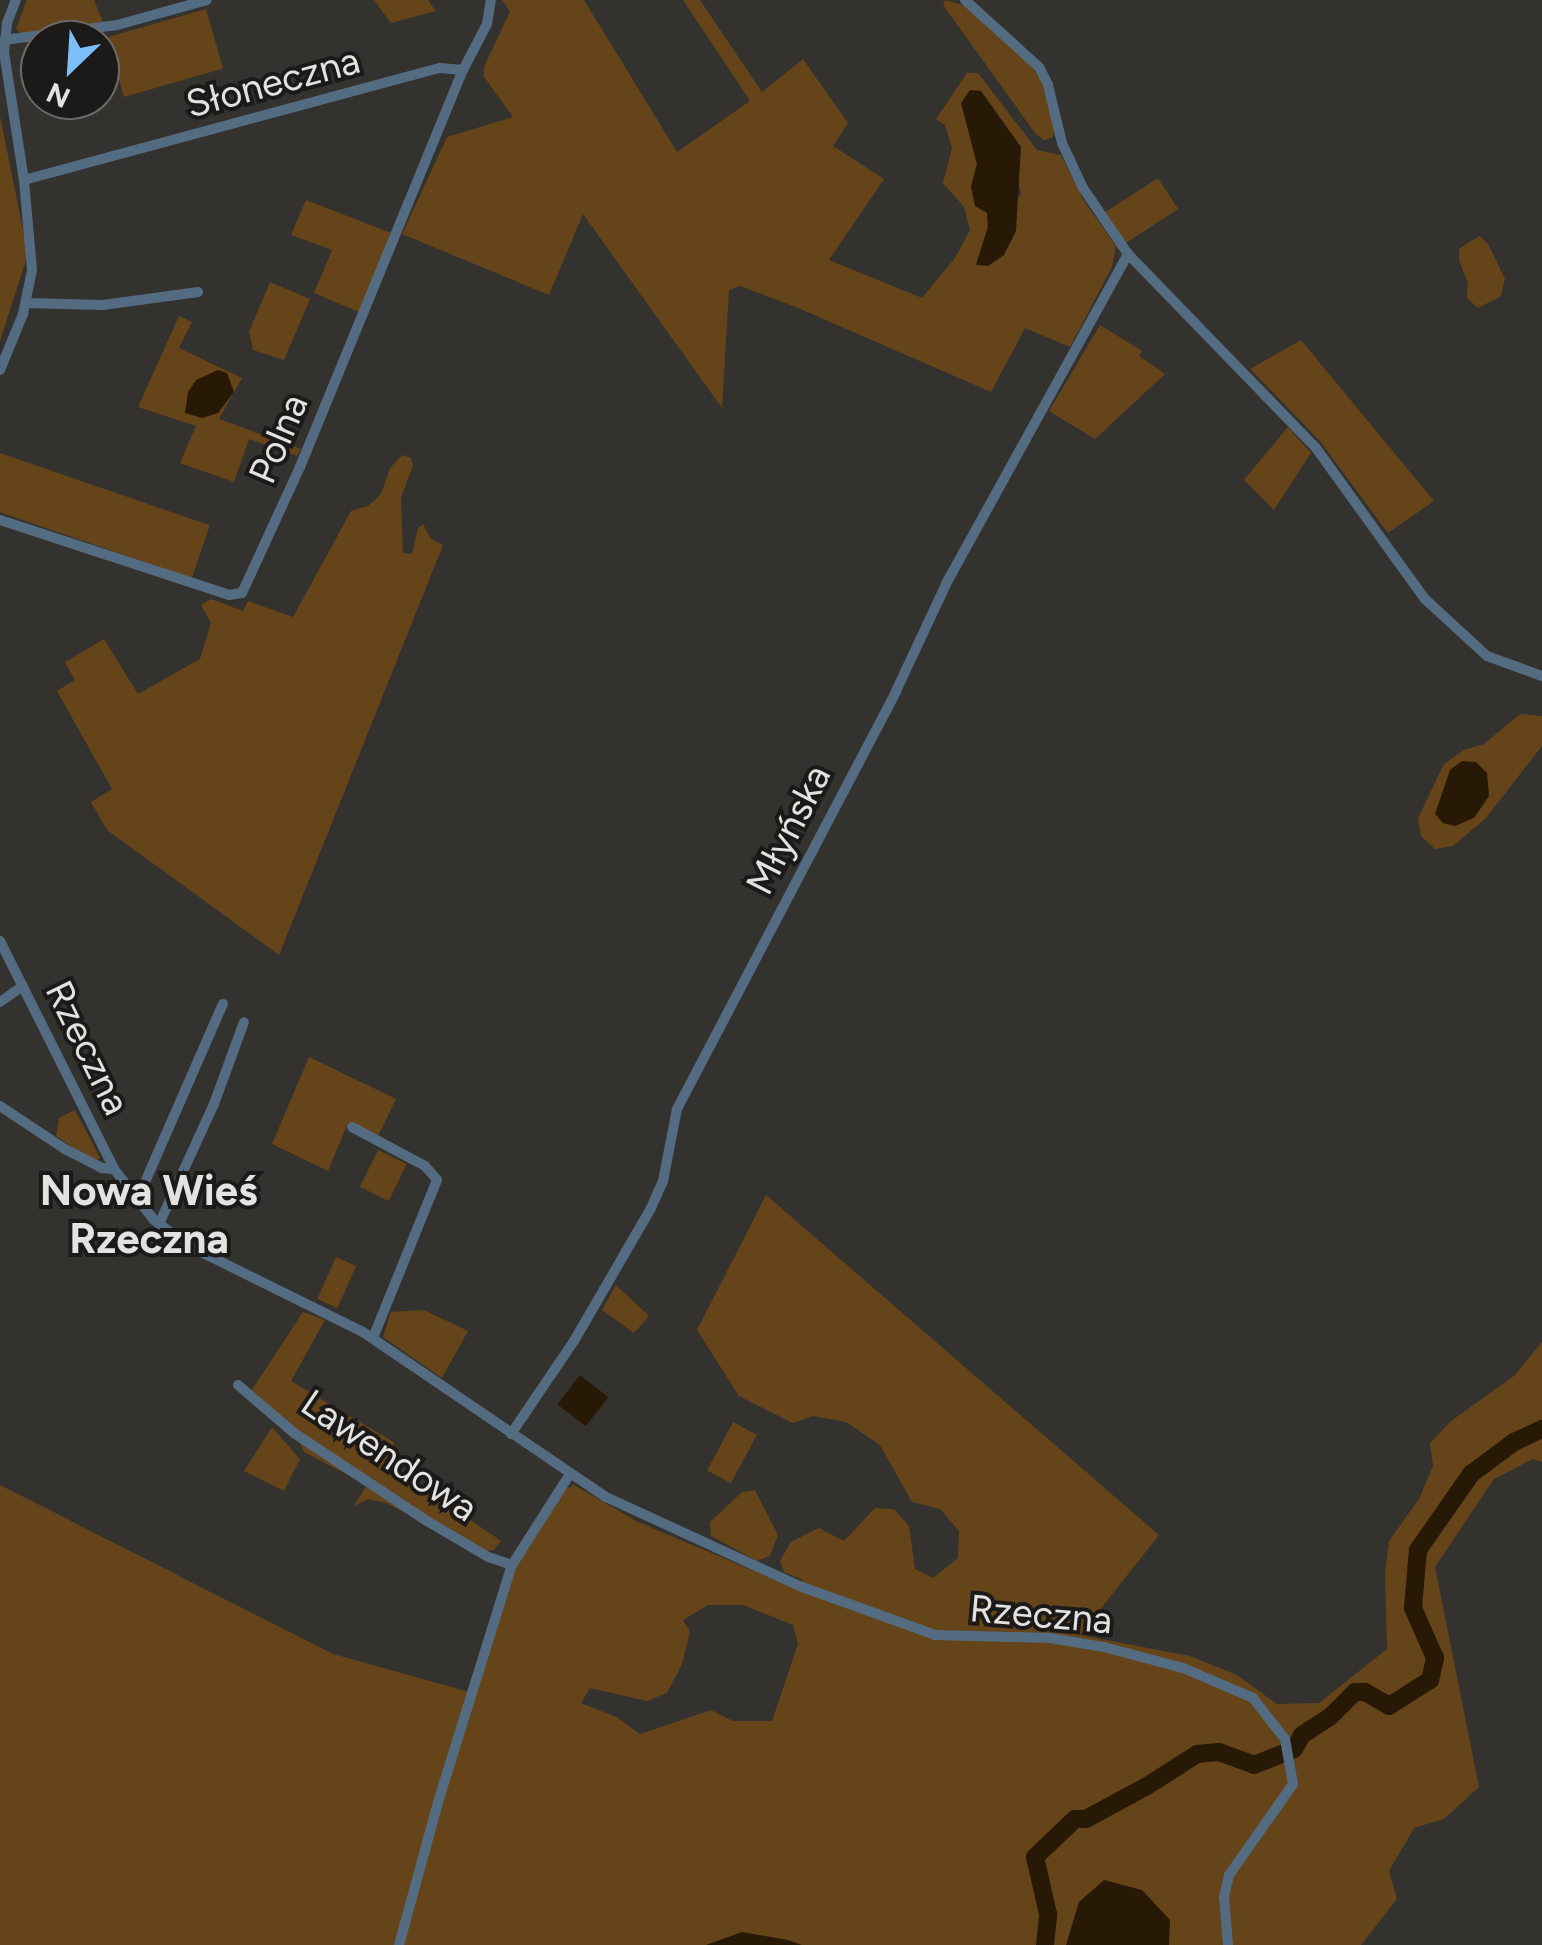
<!DOCTYPE html>
<html>
<head>
<meta charset="utf-8">
<style>
	body { margin:0 }
	#map { position:relative; width:1542px; height:1945px; overflow:hidden; background:#34322f; font-family:Figtree,sans-serif }
	div>[style] { position:absolute }
	[style*='--x'] { left:calc(var(--x)*1px); top:calc(var(--y)*1px); width:calc(var(--w)*1px); rotate:calc(var(--a)*1deg) }
	.green>* { inset:0; background:#654419; transform-origin:0 0 }
	.water>* { inset:0; background:#281906; transform-origin:0 0 }
	.river>* { height:18px; margin:-9px; padding:0 9px; transform-origin:9px; border-radius:9px; background:#281906 }
	.street>* { height:10px; margin:-5px; padding:0 5px; transform-origin:5px; border-radius:5px; background:#546c82 }
	span { translate:-50% -50%; white-space:nowrap; text-align:center; line-height:1.15; -webkit-text-stroke:8px #1b1a19; paint-order:stroke }
	.street-label { font-size:38px; color:#e4e2e1 }
	.quarter-label { font-size:42px; color:#e4e2e1; font-weight:700 }
	.north { position:absolute; left:20px; top:20px; width:100px; height:100px; box-sizing:border-box; background:#1b1a19; border:2px solid #6b6a69; border-radius:50%; rotate:205deg; font-size:28px; font-weight:700; line-height:40px; text-align:center; color:#e4e2e1 }
	.north::after { content:''; display:block; margin:auto; width:35px; height:45px; background:#7bbef8; clip-path:polygon(50% 0,100% 100%,50% 72%,0 100%) }
</style>
</head>
<body>
<div id="map">
	<div class="green">
		<div style="clip-path:polygon(27px 0,94px 0,103px 22px,21px 33px,16px 29px)"></div>
		<div style="clip-path:polygon(374px 0,428px 0,436px 11px,391px 23px)"></div>
		<div style="clip-path:polygon(evenodd,502px 0,584px 0,677px 152px,750px 101px,683px 0,700px 0,762px 92px,803px 59px,848px 123px,833px 146px,884px 179px,829px 260px,922px 298px,955px 258px,970px 230px,964px 207px,943px 183px,952px 148px,945px 125px,936px 119px,967px 73px,978px 73px,1037px 150px,1061px 155px,1084px 201px,1116px 246px,1112px 267px,1070px 347px,1025px 328px,991px 392px,796px 307px,740px 286px,729px 290px,722px 408px,583px 214px,549px 295px,402px 234px,447px 137px,513px 117px,484px 77px,484px 67px,510px 11px,502px 0,961px 103px,1021px 147px,1017px 175px,1021px 194px,976px 264px,988px 227px,987px 213px,971px 187px,977px 164px,961px 103px)"></div>
		<div style="clip-path:polygon(945px 0,963px 5px,1029px 63px,1044px 84px,1055px 133px,1052px 138px,1044px 140px,1035px 133px,943px 5px)"></div>
		<div style="left:206px;top:9px;width:62px;height:103px;rotate:74deg"></div>
		<div style="clip-path:polygon(0 116px,28px 254px,0 341px)"></div>
		<div style="left:1158px;top:178px;width:37px;height:64px;rotate:57deg"></div>
		<div style="clip-path:polygon(306px 200px,391px 233px,359px 312px,314px 293px,332px 250px,291px 235px)"></div>
		<div style="clip-path:polygon(1479px 236px,1488px 244px,1505px 279px,1501px 296px,1478px 308px,1467px 298px,1468px 283px,1459px 260px,1459px 249px)"></div>
		<div style="clip-path:polygon(270px 282px,310px 299px,284px 360px,253px 350px,249px 332px)"></div>
		<div style="clip-path:polygon(179px 316px,192px 322px,179px 348px,242px 378px,219px 419px,301px 449px,297px 456px,249px 439px,234px 482px,180px 463px,196px 426px,138px 407px)"></div>
		<div style="clip-path:polygon(1100px 325px,1142px 351px,1139px 356px,1165px 374px,1095px 439px,1049px 411px)"></div>
		<div style="clip-path:polygon(1301px 340px,1434px 501px,1388px 533px,1319px 440px,1250px 369px)"></div>
		<div style="clip-path:polygon(1288px 427px,1311px 453px,1274px 510px,1244px 480px)"></div>
		<div style="left:0;top:453px;width:222px;height:56px;rotate:19deg"></div>
		<div style="clip-path:polygon(402px 455px,411px 458px,413px 466px,401px 497px,403px 553px,412px 554px,418px 528px,423px 524px,431px 539px,443px 545px,279px 955px,107px 830px,91px 802px,112px 789px,57px 691px,75px 680px,65px 662px,104px 639px,138px 694px,200px 659px,211px 623px,201px 605px,211px 599px,243px 611px,248px 601px,293px 617px,351px 511px,368px 506px,381px 494px,390px 468px)"></div>
		<div style="clip-path:polygon(1520px 714px,1542px 716px,1542px 746px,1486px 818px,1453px 846px,1435px 849px,1421px 836px,1418px 818px,1444px 764px,1464px 750px,1484px 744px)"></div>
		<div style="clip-path:polygon(309px 1057px,396px 1099px,378px 1136px,348px 1123px,328px 1171px,272px 1144px)"></div>
		<div style="clip-path:polygon(75px 1110px,100px 1158px,95px 1162px,56px 1136px,59px 1118px)"></div>
		<div style="left:378px;top:1150px;width:32px;height:41px;rotate:26deg"></div>
		<div style="clip-path:polygon(evenodd,766px 1195px,1159px 1535px,1080px 1635px,1190px 1656px,1237px 1675px,1277px 1704px,1319px 1703px,1387px 1649px,1385px 1573px,1389px 1541px,1419px 1499px,1433px 1466px,1430px 1443px,1451px 1421px,1514px 1376px,1542px 1342px,1542px 1462px,1533px 1459px,1494px 1479px,1435px 1567px,1479px 1787px,1444px 1819px,1414px 1828px,1389px 1871px,1397px 1899px,1361px 1945px,0 1945px,0 1485px,333px 1654px,473px 1693px,514px 1570px,566px 1489px,574px 1485px,638px 1522px,799px 1590px,803px 1580px,784px 1572px,780px 1561px,791px 1542px,819px 1528px,844px 1541px,875px 1508px,894px 1509px,909px 1526px,915px 1569px,933px 1578px,958px 1558px,959px 1531px,940px 1509px,912px 1502px,880px 1445px,846px 1422px,813px 1416px,793px 1423px,739px 1396px,697px 1330px,766px 1195px,708px 1605px,743px 1605px,793px 1625px,798px 1644px,772px 1721px,733px 1721px,711px 1710px,640px 1734px,616px 1717px,581px 1703px,590px 1688px,647px 1701px,667px 1693px,682px 1664px,690px 1632px,683px 1620px,708px 1605px)"></div>
		<div style="left:336px;top:1257px;width:22px;height:46px;rotate:24deg"></div>
		<div style="clip-path:polygon(616px 1285px,649px 1316px,634px 1333px,602px 1310px)"></div>
		<div style="clip-path:polygon(424px 1310px,468px 1331px,442px 1378px,383px 1337px,391px 1312px)"></div>
		<div style="clip-path:polygon(303px 1312px,325px 1320px,291px 1381px,395px 1443px,384px 1461px,501px 1541px,494px 1550px,484px 1551px,386px 1503px,368px 1499px,354px 1506px,367px 1485px,304px 1452px,294px 1430px,251px 1391px)"></div>
		<div style="left:733px;top:1422px;width:27px;height:55px;rotate:28deg"></div>
		<div style="clip-path:polygon(272px 1427px,300px 1459px,284px 1491px,244px 1471px)"></div>
		<div style="clip-path:polygon(755px 1490px,778px 1535px,770px 1556px,757px 1561px,711px 1536px,710px 1522px,742px 1492px)"></div>
	</div>
	<div class="water">
		<div style="clip-path:polygon(970px 90px,981px 91px,1021px 147px,1016px 231px,1004px 255px,988px 266px,976px 265px,988px 227px,987px 213px,975px 206px,971px 187px,977px 164px,961px 103px)"></div>
		<div style="clip-path:polygon(218px 370px,227px 373px,234px 392px,218px 413px,202px 418px,185px 413px,188px 392px,196px 380px)"></div>
		<div style="clip-path:polygon(1462px 761px,1476px 762px,1487px 773px,1489px 796px,1474px 818px,1455px 826px,1443px 823px,1435px 814px,1450px 770px)"></div>
		<div style="left:580px;top:1375px;width:36px;height:37px;rotate:38deg"></div>
		<div style="clip-path:polygon(1104px 1880px,1142px 1890px,1170px 1920px,1169px 1945px,1066px 1945px,1079px 1902px)"></div>
		<div style="clip-path:polygon(742px 1932px,788px 1940px,802px 1945px,706px 1945px)"></div>
	</div>
	<div class="river">
		<div style="--x:1045;--y:1945;--w:31;--a:-84"></div>
		<div style="--x:1048;--y:1914;--w:58;--a:-102.8"></div>
		<div style="--x:1035;--y:1857;--w:55;--a:-43.5"></div>
		<div style="--x:1075;--y:1819;--w:11;--a:0"></div>
		<div style="--x:1086;--y:1819;--w:69;--a:-28.4"></div>
		<div style="--x:1147;--y:1786;--w:59;--a:-32.6"></div>
		<div style="--x:1197;--y:1754;--w:22;--a:-5"></div>
		<div style="--x:1219;--y:1752;--w:37;--a:20"></div>
		<div style="--x:1254;--y:1765;--w:43;--a:-21.8"></div>
		<div style="--x:1294;--y:1749;--w:16;--a:-60"></div>
		<div style="--x:1302;--y:1735;--w:33;--a:-33"></div>
		<div style="--x:1330;--y:1717;--w:35;--a:-45"></div>
		<div style="--x:1355;--y:1692;--w:10;--a:0"></div>
		<div style="--x:1365;--y:1692;--w:28;--a:30"></div>
		<div style="--x:1389;--y:1706;--w:49;--a:-32.4"></div>
		<div style="--x:1430;--y:1680;--w:23;--a:-77"></div>
		<div style="--x:1435;--y:1658;--w:55;--a:-113.7"></div>
		<div style="--x:1413;--y:1608;--w:58;--a:-85.1"></div>
		<div style="--x:1418;--y:1550;--w:93;--a:-55.1"></div>
		<div style="--x:1471;--y:1474;--w:54;--a:-36.7"></div>
		<div style="--x:1514;--y:1442;--w:31;--a:-25"></div>
	</div>
	<div class="street">
		<div style="--x:965;--y:0;--w:100;--a:42.2"></div>
		<div style="--x:1039;--y:67;--w:20;--a:63"></div>
		<div style="--x:1048;--y:85;--w:60;--a:76.4"></div>
		<div style="--x:1062;--y:143;--w:50;--a:65"></div>
		<div style="--x:1083;--y:188;--w:80;--a:55.7"></div>
		<div style="--x:1128;--y:254;--w:270;--a:45.9"></div>
		<div style="--x:1316;--y:448;--w:186;--a:54.2"></div>
		<div style="--x:1425;--y:599;--w:84;--a:42.6"></div>
		<div style="--x:1487;--y:656;--w:59;--a:20"></div>
		<div style="--x:4;--y:40;--w:114;--a:-7.6"></div>
		<div style="--x:117;--y:25;--w:93;--a:-15.5"></div>
		<div style="--x:24;--y:180;--w:431;--a:-15.1"></div>
		<div style="--x:440;--y:68;--w:23;--a:5"></div>
		<div style="--x:26;--y:303;--w:77;--a:1.5"></div>
		<div style="--x:103;--y:305;--w:96;--a:-7.8"></div>
		<div style="--x:0;--y:370;--w:61;--a:-67.7"></div>
		<div style="--x:23;--y:314;--w:45;--a:-78.4"></div>
		<div style="--x:32;--y:270;--w:90;--a:-95.1"></div>
		<div style="--x:24;--y:180;--w:130;--a:-98.9"></div>
		<div style="--x:4;--y:52;--w:29;--a:-84"></div>
		<div style="--x:7;--y:23;--w:25;--a:-69"></div>
		<div style="--x:0;--y:520;--w:241;--a:18.1"></div>
		<div style="--x:229;--y:595;--w:13;--a:-9"></div>
		<div style="--x:242;--y:593;--w:139;--a:-65.3"></div>
		<div style="--x:300;--y:467;--w:429;--a:-67.7"></div>
		<div style="--x:463;--y:70;--w:52;--a:-62.4"></div>
		<div style="--x:487;--y:24;--w:24;--a:-81"></div>
		<div style="--x:0;--y:941;--w:255;--a:63.4"></div>
		<div style="--x:114;--y:1169;--w:65;--a:51.9"></div>
		<div style="--x:154;--y:1220;--w:44;--a:36.6"></div>
		<div style="--x:189;--y:1246;--w:194;--a:26.3"></div>
		<div style="--x:363;--y:1332;--w:294;--a:34.2"></div>
		<div style="--x:606;--y:1497;--w:216;--a:24.7"></div>
		<div style="--x:802;--y:1587;--w:141;--a:19.8"></div>
		<div style="--x:935;--y:1635;--w:115;--a:1.5"></div>
		<div style="--x:1050;--y:1638;--w:55;--a:9.5"></div>
		<div style="--x:1104;--y:1647;--w:82;--a:14.9"></div>
		<div style="--x:1183;--y:1668;--w:76;--a:23.2"></div>
		<div style="--x:1253;--y:1698;--w:52;--a:52"></div>
		<div style="--x:1285;--y:1739;--w:46;--a:79.9"></div>
		<div style="--x:1293;--y:1784;--w:111;--a:125.1"></div>
		<div style="--x:1229;--y:1875;--w:23;--a:103"></div>
		<div style="--x:1224;--y:1897;--w:48;--a:85.2"></div>
		<div style="--x:0;--y:1002;--w:28;--a:-35"></div>
		<div style="--x:0;--y:1106;--w:78;--a:33.5"></div>
		<div style="--x:65;--y:1149;--w:42;--a:27.2"></div>
		<div style="--x:102;--y:1168;--w:12;--a:5"></div>
		<div style="--x:352;--y:1127;--w:83;--a:28.1"></div>
		<div style="--x:425;--y:1166;--w:18;--a:49"></div>
		<div style="--x:437;--y:1180;--w:170;--a:112.1"></div>
		<div style="--x:132;--y:1196;--w:12;--a:-35"></div>
		<div style="--x:142;--y:1189;--w:202;--a:-66.4"></div>
		<div style="--x:159;--y:1224;--w:132;--a:-65.4"></div>
		<div style="--x:214;--y:1104;--w:87;--a:-69.9"></div>
		<div style="--x:238;--y:1385;--w:74;--a:40.6"></div>
		<div style="--x:294;--y:1433;--w:159;--a:33.5"></div>
		<div style="--x:427;--y:1521;--w:71;--a:30.5"></div>
		<div style="--x:488;--y:1557;--w:25;--a:18"></div>
		<div style="--x:511;--y:1434;--w:112;--a:-55.9"></div>
		<div style="--x:574;--y:1341;--w:154;--a:-59.9"></div>
		<div style="--x:651;--y:1208;--w:30;--a:-66"></div>
		<div style="--x:663;--y:1181;--w:73;--a:-79"></div>
		<div style="--x:677;--y:1109;--w:472;--a:-62.3"></div>
		<div style="--x:896;--y:691;--w:120;--a:-64.9"></div>
		<div style="--x:947;--y:582;--w:375;--a:-61.1"></div>
		<div style="--x:399;--y:1945;--w:148;--a:-74.7"></div>
		<div style="--x:438;--y:1802;--w:248;--a:-72.7"></div>
		<div style="--x:512;--y:1565;--w:108;--a:-57.5"></div>
	</div>
	<div class="street-label">
		<span style="left:273px;top:83px;rotate:-15deg">Słoneczna</span>
		<span style="left:279px;top:439px;rotate:-67deg">Polna</span>
		<span style="left:789px;top:830px;rotate:-63deg">Młyńska</span>
		<span style="left:87px;top:1048px;rotate:64deg">Rzeczna</span>
		<span style="left:389px;top:1456px;rotate:34deg">Lawendowa</span>
		<span style="left:1041px;top:1615px;rotate:5deg">Rzeczna</span>
	</div>
	<div class="quarter-label">
		<span style="left:149px;top:1215px">Nowa Wieś<br>Rzeczna</span>
	</div>
	<div class="north">N</div>
</div>
</body>
</html>
